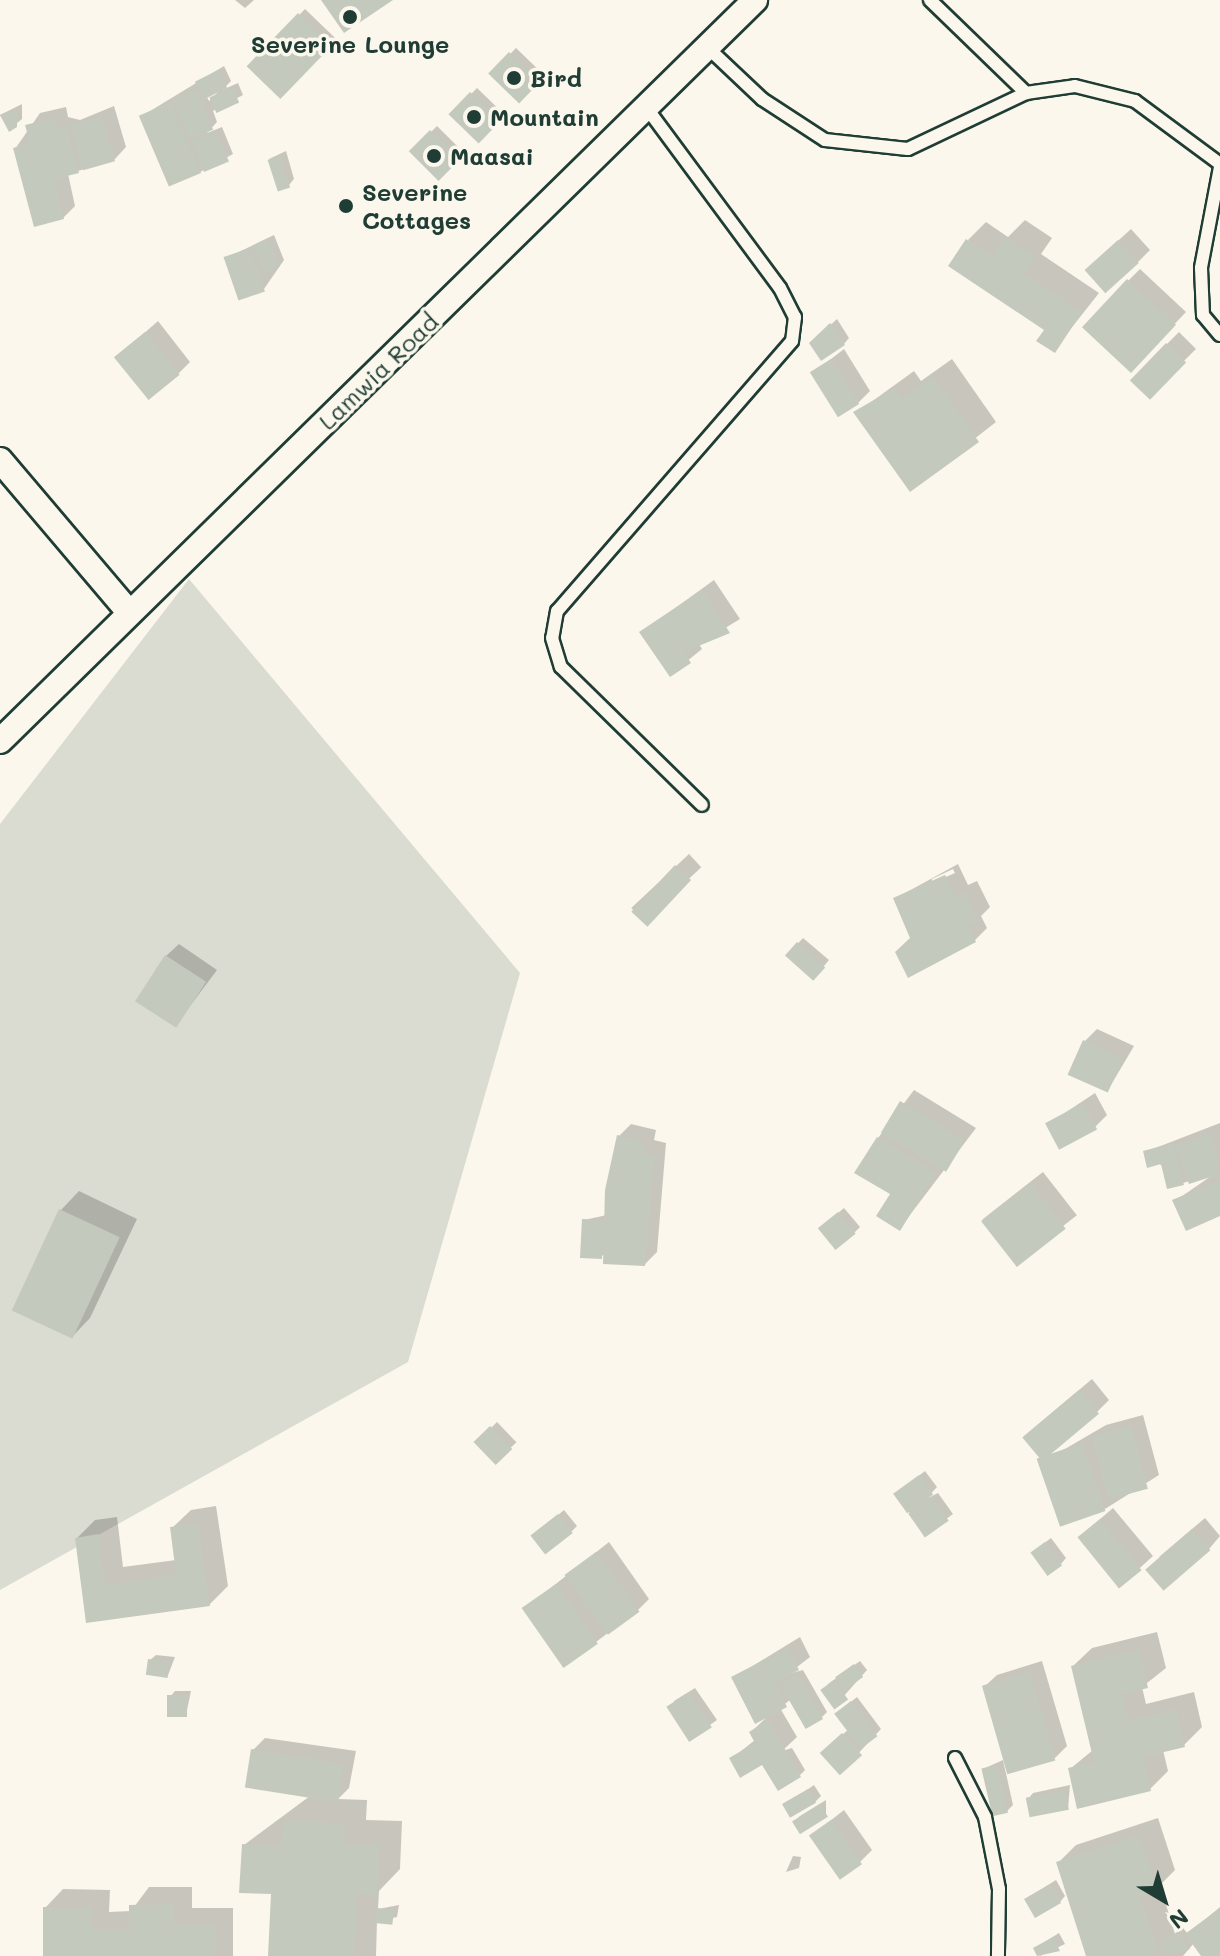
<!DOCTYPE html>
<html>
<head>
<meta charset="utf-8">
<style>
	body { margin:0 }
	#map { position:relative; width:1220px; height:1956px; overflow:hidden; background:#fbf7ec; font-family:Mali,sans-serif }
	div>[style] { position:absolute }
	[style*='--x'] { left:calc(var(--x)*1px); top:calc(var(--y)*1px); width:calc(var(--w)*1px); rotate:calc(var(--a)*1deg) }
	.green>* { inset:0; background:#dbdcd1 }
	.shadow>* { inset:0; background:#0003; transform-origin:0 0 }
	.building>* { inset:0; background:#c4c9be; transform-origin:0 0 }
	.roads { filter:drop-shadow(2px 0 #1f3d34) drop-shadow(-2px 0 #1f3d34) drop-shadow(0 2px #1f3d34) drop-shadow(0 -2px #1f3d34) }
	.service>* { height:12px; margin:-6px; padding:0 6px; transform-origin:6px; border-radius:6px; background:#fbf7ec }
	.minor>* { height:24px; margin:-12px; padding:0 12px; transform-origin:12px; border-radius:12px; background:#fbf7ec }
	.dots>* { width:22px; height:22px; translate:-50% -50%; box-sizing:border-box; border:4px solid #fbf7ec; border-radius:50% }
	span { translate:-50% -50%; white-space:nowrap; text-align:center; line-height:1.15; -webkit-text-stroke:7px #fbf7ec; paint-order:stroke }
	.poi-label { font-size:24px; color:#1f3d34; font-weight:700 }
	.left { translate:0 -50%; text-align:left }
	.street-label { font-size:24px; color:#1f3d34 }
	.north { position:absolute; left:1124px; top:1860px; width:80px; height:80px; -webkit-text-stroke:6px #fbf7ec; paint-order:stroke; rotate:142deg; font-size:22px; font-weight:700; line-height:32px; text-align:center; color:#1f3d34 }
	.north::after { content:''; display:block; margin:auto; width:28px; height:36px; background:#1f3d34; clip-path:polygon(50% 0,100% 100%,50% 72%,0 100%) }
</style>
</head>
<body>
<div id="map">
	<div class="green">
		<div style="clip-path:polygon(189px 579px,520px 973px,408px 1362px,0 1590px,0 824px)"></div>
	</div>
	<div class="shadow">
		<div style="clip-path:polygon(235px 0,254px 0,245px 8px)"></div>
		<div style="left:305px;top:9px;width:43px;height:80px;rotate:44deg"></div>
		<div style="left:516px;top:48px;width:39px;height:36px;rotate:44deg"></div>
		<div style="clip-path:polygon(evenodd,224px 66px,231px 81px,222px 90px,238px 83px,243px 95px,213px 111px,217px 122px,207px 133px,222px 127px,233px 154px,200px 172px,142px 116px,224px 66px,221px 89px,209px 101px,206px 95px,221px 89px)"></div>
		<div style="left:477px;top:88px;width:37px;height:37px;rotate:44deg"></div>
		<div style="clip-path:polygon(22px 104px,22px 119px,10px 129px,0 115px)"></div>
		<div style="clip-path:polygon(114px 106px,126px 147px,114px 160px,68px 174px,75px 206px,63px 218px,15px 149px,40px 113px,66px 107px,68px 117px,80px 120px)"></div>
		<div style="left:437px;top:126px;width:38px;height:37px;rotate:45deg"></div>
		<div style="clip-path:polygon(286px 151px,294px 179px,289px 185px,269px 159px)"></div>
		<div style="clip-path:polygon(1025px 220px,1052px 238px,1041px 254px,1099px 293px,1054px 350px,1047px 329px,968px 240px,986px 222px,1008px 237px)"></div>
		<div style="clip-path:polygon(1131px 229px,1150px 250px,1138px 262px,1099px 258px)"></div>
		<div style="clip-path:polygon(274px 235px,284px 260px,264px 289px,226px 258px)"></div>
		<div style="clip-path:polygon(1140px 269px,1186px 312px,1131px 370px,1128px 281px)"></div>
		<div style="clip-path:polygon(837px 319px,849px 338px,844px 344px,811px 343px)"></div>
		<div style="clip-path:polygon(158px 321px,190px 362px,178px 374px,117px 357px)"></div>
		<div style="left:1179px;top:332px;width:24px;height:68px;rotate:45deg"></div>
		<div style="clip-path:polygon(844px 349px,870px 391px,858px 403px,813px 373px)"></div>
		<div style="clip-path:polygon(952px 359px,996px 422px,910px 489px,856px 413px,914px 371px,921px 381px)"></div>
		<div style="clip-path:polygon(714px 580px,740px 619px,699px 644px,702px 649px,670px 675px,642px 632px)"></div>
		<div style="left:689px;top:854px;width:18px;height:79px;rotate:47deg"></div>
		<div style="clip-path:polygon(evenodd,958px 864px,968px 885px,977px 881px,990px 907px,981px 916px,987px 928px,975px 940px,912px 937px,896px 898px,958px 864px,953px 869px,955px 873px,932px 883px,932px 879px,953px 869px)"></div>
		<div style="clip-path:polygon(803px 938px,829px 960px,819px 972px,787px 955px)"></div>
		<div style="clip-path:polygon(179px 944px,217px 970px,175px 1026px,166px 956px)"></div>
		<div style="clip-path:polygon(1097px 1029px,1134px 1046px,1108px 1090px,1085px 1041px)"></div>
		<div style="clip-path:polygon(914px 1090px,976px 1128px,900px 1228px,878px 1138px)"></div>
		<div style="clip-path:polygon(1095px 1093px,1107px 1115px,1095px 1127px,1048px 1124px)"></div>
		<div style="clip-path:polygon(1220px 1123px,1220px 1214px,1175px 1201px,1214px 1174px,1183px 1183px,1145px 1152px)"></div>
		<div style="clip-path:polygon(631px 1124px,656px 1130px,654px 1140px,666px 1143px,657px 1252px,645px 1264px,606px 1252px,600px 1258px,584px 1220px,607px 1215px,619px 1136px)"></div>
		<div style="left:1043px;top:1172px;width:55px;height:77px;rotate:52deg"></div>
		<div style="clip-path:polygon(79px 1191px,137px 1219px,90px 1318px,72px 1337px,14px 1309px,61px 1210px)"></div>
		<div style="clip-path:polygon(844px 1208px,860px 1227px,854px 1233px,826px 1223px)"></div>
		<div style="clip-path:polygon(1092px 1379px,1109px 1400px,1097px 1412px,1023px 1437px)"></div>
		<div style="clip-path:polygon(1143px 1415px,1159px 1475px,1105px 1509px,1041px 1463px,1106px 1425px)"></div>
		<div style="left:497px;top:1422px;width:28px;height:29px;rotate:46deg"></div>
		<div style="clip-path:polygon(925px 1471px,937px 1487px,926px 1499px,938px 1493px,953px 1514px,926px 1534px,895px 1494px)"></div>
		<div style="clip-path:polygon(216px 1506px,228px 1586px,210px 1604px,88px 1621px,77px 1538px,95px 1520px,117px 1517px,123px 1567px,176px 1560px,172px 1528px,191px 1510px)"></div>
		<div style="clip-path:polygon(1113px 1508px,1153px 1556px,1120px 1586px,1092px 1526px)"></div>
		<div style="clip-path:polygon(564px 1510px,577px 1526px,572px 1531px,539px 1531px)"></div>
		<div style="clip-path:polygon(1205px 1518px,1220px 1536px,1209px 1549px,1159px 1557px)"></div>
		<div style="clip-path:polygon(1051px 1538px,1066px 1558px,1061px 1564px,1039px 1547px)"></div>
		<div style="clip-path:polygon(609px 1542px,649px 1599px,637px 1611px,596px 1642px,524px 1609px)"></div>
		<div style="clip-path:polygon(1157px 1632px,1166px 1668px,1142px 1687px,1146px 1704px,1194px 1692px,1202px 1727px,1184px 1745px,1163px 1750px,1168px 1771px,1150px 1789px,1070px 1769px,1093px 1750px,1073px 1666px,1092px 1648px)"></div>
		<div style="clip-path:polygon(800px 1637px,810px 1657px,788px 1674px,803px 1670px,827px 1712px,822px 1717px,791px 1699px,780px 1708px,797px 1737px,782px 1751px,792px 1748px,805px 1770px,800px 1775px,774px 1757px,731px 1759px,755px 1740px,751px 1732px,768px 1716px,733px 1678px)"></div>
		<div style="clip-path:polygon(156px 1655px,175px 1657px,168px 1675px,150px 1660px)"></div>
		<div style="clip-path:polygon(860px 1661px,867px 1670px,835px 1706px,828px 1684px)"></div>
		<div style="clip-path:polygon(1042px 1661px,1067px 1746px,1055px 1758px,984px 1687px,997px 1675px)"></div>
		<div style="clip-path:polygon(695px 1688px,717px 1720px,690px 1739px,674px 1701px)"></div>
		<div style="clip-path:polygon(175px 1691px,191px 1691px,186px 1715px,170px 1697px)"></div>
		<div style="clip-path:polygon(857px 1697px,881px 1729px,840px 1773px,827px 1748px,849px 1729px,842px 1709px)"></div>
		<div style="clip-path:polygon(265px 1738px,356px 1751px,349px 1788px,338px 1799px,367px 1800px,366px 1820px,402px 1821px,400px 1869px,379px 1891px,378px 1909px,399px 1905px,397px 1917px,377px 1921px,376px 1956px,270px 1956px,273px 1892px,244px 1845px,310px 1796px,253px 1750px)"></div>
		<div style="clip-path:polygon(1003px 1760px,1013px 1805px,1007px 1811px,983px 1769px)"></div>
		<div style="clip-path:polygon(814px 1785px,821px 1796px,815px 1802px,785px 1805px)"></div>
		<div style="clip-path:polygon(1070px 1785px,1068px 1809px,1028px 1799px,1033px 1793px)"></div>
		<div style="clip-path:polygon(826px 1800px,826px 1815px,795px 1821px,800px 1816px)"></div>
		<div style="clip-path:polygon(844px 1810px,872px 1850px,860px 1862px,812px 1835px)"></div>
		<div style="clip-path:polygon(1158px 1818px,1175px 1870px,1160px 1885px,1175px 1934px,1183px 1928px,1188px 1934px,1220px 1907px,1220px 1956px,1203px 1956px,1194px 1943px,1183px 1956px,1088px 1956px,1058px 1863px,1076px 1845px)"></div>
		<div style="clip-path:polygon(793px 1856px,801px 1857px,799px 1868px,786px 1872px)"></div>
		<div style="clip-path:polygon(1056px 1880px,1065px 1896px,1060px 1902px,1026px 1899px)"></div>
		<div style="clip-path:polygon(149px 1887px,192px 1887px,192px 1908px,233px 1908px,233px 1956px,45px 1956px,45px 1908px,63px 1889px,110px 1890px,109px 1912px,131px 1911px)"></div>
		<div style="clip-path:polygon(1059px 1933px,1065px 1944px,1040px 1956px,1035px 1948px)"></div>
	</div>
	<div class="building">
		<div style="clip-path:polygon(321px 0,393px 0,344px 33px)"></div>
		<div style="left:298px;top:13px;width:47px;height:74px;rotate:44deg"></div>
		<div style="left:509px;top:52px;width:43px;height:30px;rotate:44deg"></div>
		<div style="left:218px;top:70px;width:20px;height:26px;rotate:63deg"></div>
		<div style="left:232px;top:87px;width:17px;height:25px;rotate:65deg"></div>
		<div style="left:197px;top:90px;width:43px;height:26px;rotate:68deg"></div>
		<div style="left:470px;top:92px;width:42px;height:31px;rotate:44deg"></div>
		<div style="left:171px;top:102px;width:77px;height:35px;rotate:67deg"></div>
		<div style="clip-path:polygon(17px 108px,17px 127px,9px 132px,0 115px)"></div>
		<div style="left:102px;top:116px;width:47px;height:33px;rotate:74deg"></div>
		<div style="clip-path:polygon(54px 118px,56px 128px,67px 125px,79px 173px,55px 179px,64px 219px,34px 227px,13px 148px,30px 143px,25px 125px)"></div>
		<div style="left:430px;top:130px;width:42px;height:30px;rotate:45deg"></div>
		<div style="left:216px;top:131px;width:33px;height:27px;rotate:67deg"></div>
		<div style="left:280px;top:156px;width:33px;height:13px;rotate:72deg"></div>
		<div style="clip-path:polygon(1005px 237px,1036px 257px,1024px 273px,1082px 312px,1055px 353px,1036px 341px,1044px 330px,948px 266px,966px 239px,992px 256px)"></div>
		<div style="left:268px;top:239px;width:30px;height:17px;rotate:67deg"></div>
		<div style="left:1118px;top:240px;width:31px;height:45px;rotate:48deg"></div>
		<div style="left:250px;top:248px;width:46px;height:28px;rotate:71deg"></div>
		<div style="left:1127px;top:279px;width:67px;height:66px;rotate:43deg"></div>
		<div style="clip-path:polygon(830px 323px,845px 345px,821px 361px,809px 343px)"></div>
		<div style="left:145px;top:332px;width:55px;height:40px;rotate:51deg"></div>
		<div style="left:1166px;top:343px;width:28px;height:52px;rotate:44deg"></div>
		<div style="left:831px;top:359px;width:53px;height:25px;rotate:58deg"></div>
		<div style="clip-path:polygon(933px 376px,979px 442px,910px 492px,853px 412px,895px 388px,902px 398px)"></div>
		<div style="clip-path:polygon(702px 590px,730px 633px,684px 652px,691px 663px,670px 677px,639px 632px)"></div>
		<div style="left:675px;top:865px;width:22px;height:64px;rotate:43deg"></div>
		<div style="clip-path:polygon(945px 875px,955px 896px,965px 892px,979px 921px,969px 926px,976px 942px,908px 978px,895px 952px,910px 938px,893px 898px)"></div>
		<div style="left:797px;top:942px;width:38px;height:18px;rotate:42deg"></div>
		<div style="left:165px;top:955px;width:49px;height:55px;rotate:33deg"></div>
		<div style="left:1083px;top:1040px;width:44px;height:38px;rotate:24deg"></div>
		<div style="left:900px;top:1101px;width:76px;height:37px;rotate:31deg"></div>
		<div style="left:1083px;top:1103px;width:30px;height:43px;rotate:62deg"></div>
		<div style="clip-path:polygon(1212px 1133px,1220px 1174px,1189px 1184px,1175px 1145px)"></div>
		<div style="clip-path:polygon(617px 1135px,645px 1142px,643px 1152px,655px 1155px,645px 1266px,603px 1264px,605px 1190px)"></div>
		<div style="clip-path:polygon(877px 1137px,936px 1173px,900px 1231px,876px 1216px,890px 1194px,854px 1173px)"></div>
		<div style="clip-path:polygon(1173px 1143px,1184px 1185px,1167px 1189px,1161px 1164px,1147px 1168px,1143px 1151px)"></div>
		<div style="clip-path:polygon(1220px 1180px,1220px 1216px,1186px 1231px,1172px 1200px)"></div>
		<div style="left:1030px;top:1183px;width:58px;height:62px;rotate:52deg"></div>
		<div style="left:59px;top:1209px;width:67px;height:112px;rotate:25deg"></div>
		<div style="left:838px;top:1212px;width:28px;height:26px;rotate:51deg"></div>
		<div style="left:582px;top:1219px;width:22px;height:39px;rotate:3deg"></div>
		<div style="left:1079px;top:1390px;width:31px;height:74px;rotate:50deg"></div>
		<div style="left:490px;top:1426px;width:32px;height:23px;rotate:46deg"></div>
		<div style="left:1131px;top:1426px;width:65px;height:41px;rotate:75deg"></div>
		<div style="left:1082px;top:1443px;width:72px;height:48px;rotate:71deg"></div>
		<div style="left:919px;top:1475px;width:24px;height:32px;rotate:54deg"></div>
		<div style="left:932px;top:1497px;width:29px;height:29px;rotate:55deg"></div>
		<div style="left:558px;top:1514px;width:24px;height:35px;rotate:52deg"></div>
		<div style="left:1100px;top:1519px;width:66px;height:29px;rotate:51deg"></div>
		<div style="clip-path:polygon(198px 1524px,210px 1606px,86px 1623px,75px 1538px,99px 1534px,105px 1585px,176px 1574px,170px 1527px)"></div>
		<div style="left:1192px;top:1529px;width:28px;height:62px;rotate:49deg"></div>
		<div style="left:1045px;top:1542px;width:29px;height:18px;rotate:54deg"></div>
		<div style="left:596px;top:1552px;width:74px;height:39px;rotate:54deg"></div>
		<div style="left:556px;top:1584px;width:73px;height:42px;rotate:55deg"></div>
		<div style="clip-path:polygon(787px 1648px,799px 1670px,774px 1683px,787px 1707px,755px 1724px,731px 1677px)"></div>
		<div style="clip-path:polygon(1139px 1649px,1148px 1688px,1122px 1694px,1128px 1721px,1176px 1709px,1185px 1747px,1143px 1757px,1151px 1791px,1077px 1809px,1068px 1768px,1094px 1762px,1071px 1666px)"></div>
		<div style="left:148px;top:1659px;width:22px;height:16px;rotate:8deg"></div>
		<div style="left:854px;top:1664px;width:16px;height:23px;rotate:55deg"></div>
		<div style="left:1030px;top:1672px;width:92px;height:50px;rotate:74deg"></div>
		<div style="left:797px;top:1674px;width:52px;height:20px;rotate:60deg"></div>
		<div style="left:834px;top:1680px;width:24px;height:17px;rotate:54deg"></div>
		<div style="left:689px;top:1692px;width:42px;height:27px;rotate:57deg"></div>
		<div style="left:187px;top:1695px;width:22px;height:20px;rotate:90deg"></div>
		<div style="left:851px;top:1701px;width:44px;height:21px;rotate:53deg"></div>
		<div style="clip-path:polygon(768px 1720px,801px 1777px,778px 1791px,762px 1765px,740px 1778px,729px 1758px,755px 1743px,749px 1732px)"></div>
		<div style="left:842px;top:1733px;width:30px;height:30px;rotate:48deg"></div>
		<div style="left:251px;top:1749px;width:94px;height:39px;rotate:9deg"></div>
		<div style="left:997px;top:1765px;width:49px;height:16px;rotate:77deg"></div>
		<div style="left:808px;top:1789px;width:16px;height:30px;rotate:60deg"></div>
		<div style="left:1065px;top:1790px;width:20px;height:40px;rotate:79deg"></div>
		<div style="left:820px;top:1804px;width:15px;height:33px;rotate:58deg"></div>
		<div style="left:831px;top:1820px;width:54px;height:27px;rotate:55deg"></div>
		<div style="clip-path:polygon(283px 1821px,344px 1823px,343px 1843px,379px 1844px,377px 1895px,356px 1894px,354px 1956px,268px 1956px,271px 1894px,239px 1893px,242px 1844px,282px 1846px)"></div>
		<div style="clip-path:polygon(1139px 1835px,1157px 1890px,1140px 1896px,1159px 1956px,1086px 1956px,1056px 1862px)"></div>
		<div style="left:1050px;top:1884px;width:22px;height:30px;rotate:60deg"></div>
		<div style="clip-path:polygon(174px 1904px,174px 1926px,216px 1926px,215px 1956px,43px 1956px,43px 1907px,92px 1907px,92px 1929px,129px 1929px,129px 1905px)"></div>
		<div style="left:376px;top:1908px;width:18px;height:15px;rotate:6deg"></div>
		<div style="clip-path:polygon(1220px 1908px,1220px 1956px,1201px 1956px,1185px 1934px)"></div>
		<div style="clip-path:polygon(1177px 1932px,1190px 1949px,1168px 1956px,1159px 1945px)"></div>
		<div style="clip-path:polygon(1053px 1937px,1060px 1951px,1037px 1956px,1033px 1948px)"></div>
	</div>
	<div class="roads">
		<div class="service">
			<div style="--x:930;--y:0;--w:134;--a:44.1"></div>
			<div style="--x:707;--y:47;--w:76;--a:43.4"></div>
			<div style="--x:762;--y:99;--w:75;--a:33.1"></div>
			<div style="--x:825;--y:140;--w:83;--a:6.2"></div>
			<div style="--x:908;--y:149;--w:131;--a:-25.4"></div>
			<div style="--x:1026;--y:93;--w:49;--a:-8.1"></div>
			<div style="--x:1075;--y:86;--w:62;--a:14"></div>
			<div style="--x:1135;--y:101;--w:106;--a:36.5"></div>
			<div style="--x:646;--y:107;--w:225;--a:53.5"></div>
			<div style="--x:780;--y:288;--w:33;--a:63"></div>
			<div style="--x:795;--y:317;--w:24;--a:97"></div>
			<div style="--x:792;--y:341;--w:358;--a:131"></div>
			<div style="--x:557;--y:611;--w:27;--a:100"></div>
			<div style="--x:552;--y:638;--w:30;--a:73"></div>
			<div style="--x:561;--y:667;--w:197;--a:44.4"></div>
			<div style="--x:1220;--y:167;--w:103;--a:100.7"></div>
			<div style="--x:1201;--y:268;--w:47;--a:87.6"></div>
			<div style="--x:1203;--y:315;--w:26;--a:50"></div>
			<div style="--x:955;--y:1758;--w:66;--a:63"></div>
			<div style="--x:985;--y:1817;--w:73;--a:79"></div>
			<div style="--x:999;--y:1889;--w:67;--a:90.9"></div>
		</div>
		<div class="minor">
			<div style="--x:0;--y:460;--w:199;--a:49.7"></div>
			<div style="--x:0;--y:741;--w:1058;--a:-44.46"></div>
		</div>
	</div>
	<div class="dots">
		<div style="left:350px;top:17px;background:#1f3d34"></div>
		<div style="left:514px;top:78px;background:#1f3d34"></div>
		<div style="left:474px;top:117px;background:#1f3d34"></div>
		<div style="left:434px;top:156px;background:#1f3d34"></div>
		<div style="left:346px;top:206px;background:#1f3d34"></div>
	</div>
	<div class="poi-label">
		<span style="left:350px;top:44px">Severine Lounge</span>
		<span class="left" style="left:530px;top:78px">Bird</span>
		<span class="left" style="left:490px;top:117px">Mountain</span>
		<span class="left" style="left:450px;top:156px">Maasai</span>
		<span class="left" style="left:362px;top:206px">Severine<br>Cottages</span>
	</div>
	<div class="street-label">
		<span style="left:378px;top:371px;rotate:-44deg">Lamwia Road</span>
	</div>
	<div class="north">N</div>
</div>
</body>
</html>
